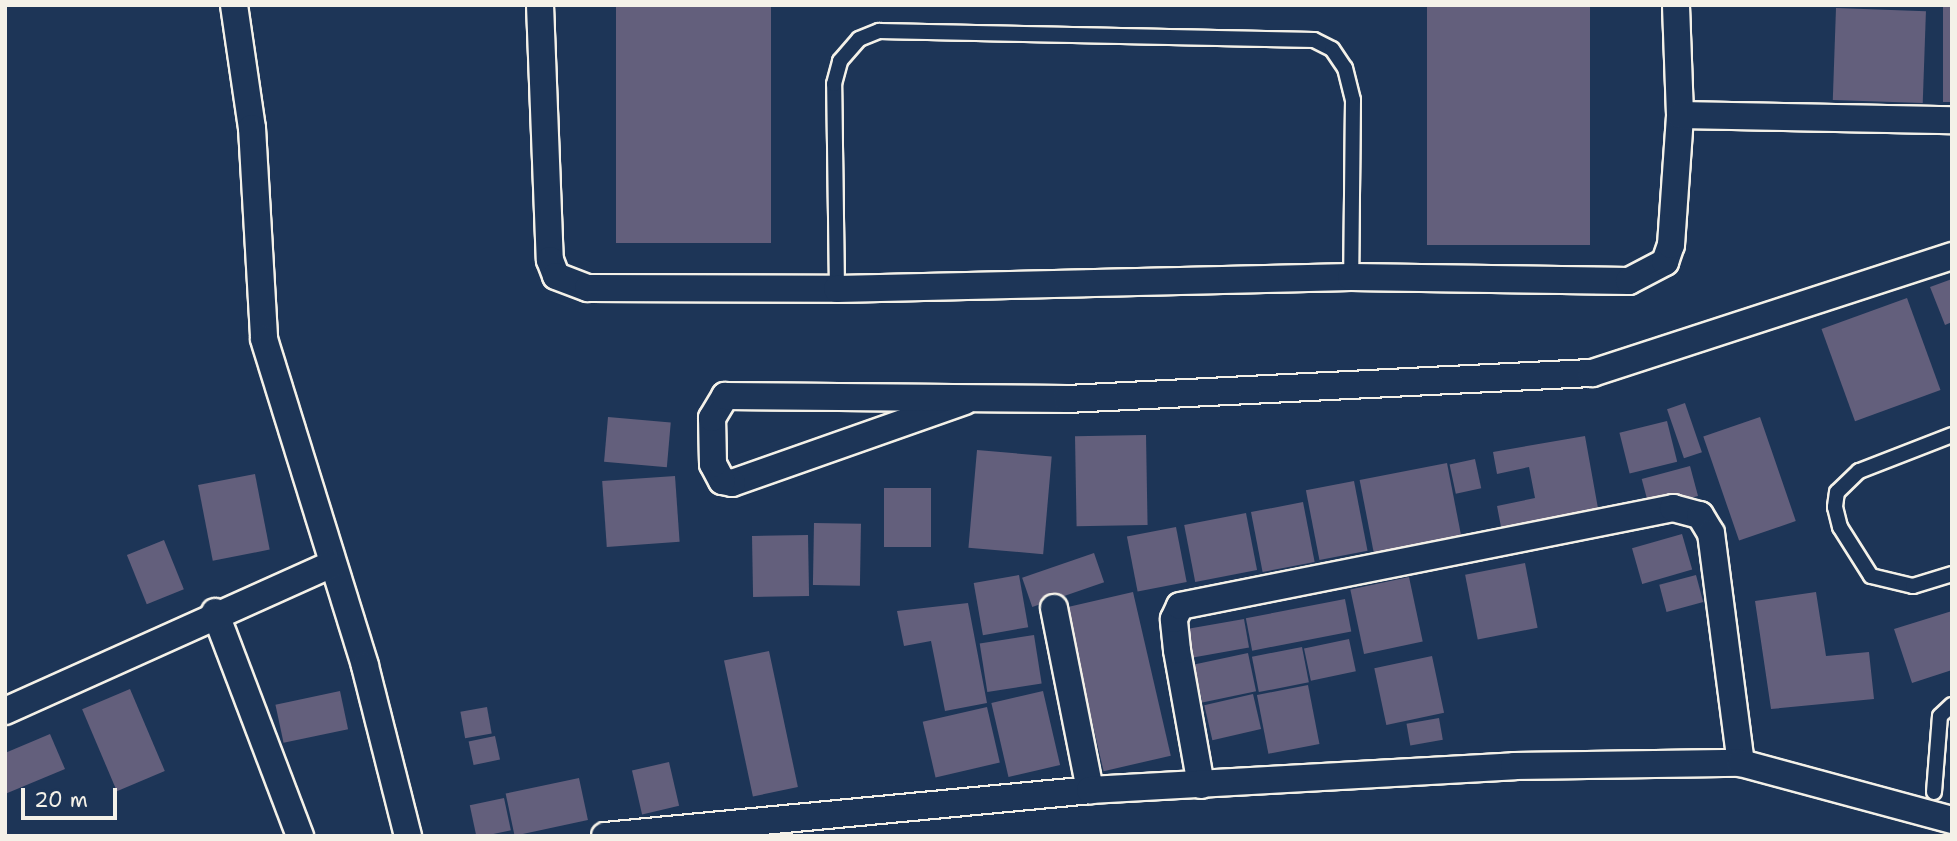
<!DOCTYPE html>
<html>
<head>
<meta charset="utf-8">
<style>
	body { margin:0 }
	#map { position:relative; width:1957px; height:841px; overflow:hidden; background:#1d3557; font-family:"Shantell Sans",sans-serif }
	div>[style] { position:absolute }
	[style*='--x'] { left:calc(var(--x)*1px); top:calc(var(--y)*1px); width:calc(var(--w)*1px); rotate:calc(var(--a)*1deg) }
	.building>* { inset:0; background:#635f7c; transform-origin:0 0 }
	.roads { filter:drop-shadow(2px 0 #f4f1e8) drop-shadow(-2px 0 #f4f1e8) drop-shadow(0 2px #f4f1e8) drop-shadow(0 -2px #f4f1e8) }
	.lane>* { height:14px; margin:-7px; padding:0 7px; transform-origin:7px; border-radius:7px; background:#1d3557 }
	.street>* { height:26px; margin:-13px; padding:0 13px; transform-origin:13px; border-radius:13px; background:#1d3557 }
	span { translate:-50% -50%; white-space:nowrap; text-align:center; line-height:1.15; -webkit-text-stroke:7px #1d3557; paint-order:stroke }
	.frame { position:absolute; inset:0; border:7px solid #f4f1e8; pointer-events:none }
	.scale { position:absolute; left:21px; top:788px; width:96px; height:32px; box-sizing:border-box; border:4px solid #f4f1e8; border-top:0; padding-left:9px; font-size:21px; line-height:24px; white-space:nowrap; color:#f4f1e8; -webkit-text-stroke:5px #1d3557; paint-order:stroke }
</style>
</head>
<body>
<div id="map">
	<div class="building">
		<div style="left:616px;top:5px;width:155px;height:238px"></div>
		<div style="left:1427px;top:5px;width:163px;height:240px"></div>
		<div style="left:1943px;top:5px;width:9px;height:97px"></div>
		<div style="left:1836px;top:8px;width:90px;height:92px;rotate:2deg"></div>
		<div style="clip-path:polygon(1952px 279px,1952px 322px,1945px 325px,1930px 287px)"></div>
		<div style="left:1907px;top:298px;width:98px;height:91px;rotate:70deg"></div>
		<div style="left:1685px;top:403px;width:52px;height:19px;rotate:71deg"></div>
		<div style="left:608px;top:417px;width:63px;height:45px;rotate:5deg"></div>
		<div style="left:1760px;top:417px;width:110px;height:60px;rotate:71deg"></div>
		<div style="left:1667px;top:421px;width:42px;height:49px;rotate:76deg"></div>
		<div style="left:1146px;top:435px;width:90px;height:71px;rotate:89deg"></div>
		<div style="clip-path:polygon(1585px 436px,1599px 514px,1502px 532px,1497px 506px,1535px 498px,1529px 467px,1497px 474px,1493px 452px)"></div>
		<div style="left:977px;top:450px;width:75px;height:98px;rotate:5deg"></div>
		<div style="left:1475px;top:459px;width:30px;height:26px;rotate:78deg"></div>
		<div style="left:1447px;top:463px;width:84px;height:89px;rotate:79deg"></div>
		<div style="left:1690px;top:466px;width:31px;height:50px;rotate:75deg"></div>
		<div style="left:255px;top:474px;width:77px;height:58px;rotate:79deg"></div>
		<div style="left:675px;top:476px;width:66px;height:73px;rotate:86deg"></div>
		<div style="left:1354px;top:481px;width:71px;height:49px;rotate:79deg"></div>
		<div style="left:884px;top:488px;width:47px;height:59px"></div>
		<div style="left:1303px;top:502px;width:61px;height:53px;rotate:79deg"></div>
		<div style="left:1246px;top:513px;width:58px;height:63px;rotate:79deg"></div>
		<div style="left:814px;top:523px;width:47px;height:62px;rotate:1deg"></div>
		<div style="left:1176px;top:527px;width:56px;height:50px;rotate:79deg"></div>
		<div style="left:1682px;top:534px;width:37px;height:52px;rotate:74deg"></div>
		<div style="left:808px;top:535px;width:61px;height:56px;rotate:89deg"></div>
		<div style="left:164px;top:540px;width:53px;height:40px;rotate:68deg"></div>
		<div style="left:1094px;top:553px;width:31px;height:76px;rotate:71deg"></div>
		<div style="left:1525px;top:563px;width:66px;height:61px;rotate:79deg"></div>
		<div style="left:1019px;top:575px;width:53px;height:46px;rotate:80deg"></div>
		<div style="left:1696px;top:575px;width:28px;height:38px;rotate:75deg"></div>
		<div style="left:1409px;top:577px;width:66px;height:60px;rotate:78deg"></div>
		<div style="left:1133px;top:592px;width:168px;height:69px;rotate:77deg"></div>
		<div style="clip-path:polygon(1816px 592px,1826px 656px,1869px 652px,1874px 699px,1771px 709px,1755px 601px)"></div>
		<div style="left:1345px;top:599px;width:33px;height:101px;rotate:79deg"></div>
		<div style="clip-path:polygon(968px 603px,987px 703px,945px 711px,931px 641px,904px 646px,897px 611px)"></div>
		<div style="clip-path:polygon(1952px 611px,1952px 670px,1912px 683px,1894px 629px)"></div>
		<div style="left:1244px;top:619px;width:29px;height:61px;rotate:80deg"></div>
		<div style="left:1034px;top:635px;width:49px;height:55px;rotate:81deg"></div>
		<div style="left:1349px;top:639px;width:33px;height:46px;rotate:78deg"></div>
		<div style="left:1302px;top:647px;width:36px;height:51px;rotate:79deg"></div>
		<div style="left:769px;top:651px;width:139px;height:46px;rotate:78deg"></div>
		<div style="left:1248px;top:653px;width:39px;height:55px;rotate:78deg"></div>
		<div style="left:1432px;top:656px;width:58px;height:59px;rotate:78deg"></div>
		<div style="left:1308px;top:685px;width:60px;height:52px;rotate:79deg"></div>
		<div style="left:130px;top:689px;width:89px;height:52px;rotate:67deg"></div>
		<div style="left:340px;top:691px;width:39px;height:66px;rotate:78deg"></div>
		<div style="left:1043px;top:691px;width:76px;height:53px;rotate:77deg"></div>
		<div style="left:1253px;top:694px;width:36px;height:50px;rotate:77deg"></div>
		<div style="left:487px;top:707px;width:27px;height:27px;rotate:80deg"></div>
		<div style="left:987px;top:707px;width:57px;height:66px;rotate:77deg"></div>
		<div style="left:1439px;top:718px;width:22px;height:33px;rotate:80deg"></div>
		<div style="clip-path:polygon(50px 734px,65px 769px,5px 794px,5px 753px)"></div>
		<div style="left:495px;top:736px;width:24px;height:27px;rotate:78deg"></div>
		<div style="left:669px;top:762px;width:45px;height:38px;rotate:77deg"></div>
		<div style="left:579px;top:778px;width:43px;height:75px;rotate:78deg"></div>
		<div style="left:504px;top:798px;width:33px;height:35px;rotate:78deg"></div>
	</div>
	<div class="roads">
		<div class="lane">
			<div style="--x:837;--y:289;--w:205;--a:-90.8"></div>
			<div style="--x:834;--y:84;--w:24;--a:-75"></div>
			<div style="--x:840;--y:61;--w:29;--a:-49"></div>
			<div style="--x:859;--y:39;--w:22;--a:-22"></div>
			<div style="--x:879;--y:31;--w:435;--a:1.2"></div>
			<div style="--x:1314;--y:40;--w:20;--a:27"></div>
			<div style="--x:1332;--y:49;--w:23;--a:56"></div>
			<div style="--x:1345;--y:68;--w:33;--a:76"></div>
			<div style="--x:1353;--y:100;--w:177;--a:90.6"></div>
			<div style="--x:1952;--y:435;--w:100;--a:158.8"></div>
			<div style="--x:1859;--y:471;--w:30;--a:136"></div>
			<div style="--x:1837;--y:492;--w:15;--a:98"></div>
			<div style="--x:1835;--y:507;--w:21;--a:76"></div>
			<div style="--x:1840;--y:527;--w:58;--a:57.7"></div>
			<div style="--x:1871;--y:576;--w:43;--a:13.4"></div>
			<div style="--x:1913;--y:586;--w:41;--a:-17.1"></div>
			<div style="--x:1934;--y:792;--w:76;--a:-85.5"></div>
			<div style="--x:1940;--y:716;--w:16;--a:-43"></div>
		</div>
		<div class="street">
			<div style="--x:234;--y:5;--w:124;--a:81.7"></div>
			<div style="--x:252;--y:128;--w:211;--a:86.7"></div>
			<div style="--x:264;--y:339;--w:342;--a:72.8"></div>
			<div style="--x:365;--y:666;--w:175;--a:75.8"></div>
			<div style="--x:540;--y:5;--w:255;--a:87.8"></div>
			<div style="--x:550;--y:260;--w:17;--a:69"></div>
			<div style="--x:556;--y:276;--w:34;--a:21"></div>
			<div style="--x:588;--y:288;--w:249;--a:0.2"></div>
			<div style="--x:837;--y:289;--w:514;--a:-1.34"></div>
			<div style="--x:1351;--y:277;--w:278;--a:0.8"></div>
			<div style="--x:1629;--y:281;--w:41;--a:-27.8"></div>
			<div style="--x:1665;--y:262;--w:18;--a:-71"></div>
			<div style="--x:1671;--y:245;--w:130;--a:-86"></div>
			<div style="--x:1680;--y:115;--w:110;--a:-92.1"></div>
			<div style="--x:1680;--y:115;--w:272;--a:1.1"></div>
			<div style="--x:965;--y:401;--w:247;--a:160.6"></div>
			<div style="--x:732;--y:483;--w:10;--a:-169"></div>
			<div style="--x:722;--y:481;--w:19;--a:-118"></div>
			<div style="--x:713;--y:464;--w:46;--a:-91.2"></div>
			<div style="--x:712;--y:418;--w:26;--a:-59"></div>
			<div style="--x:725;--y:396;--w:342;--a:0.5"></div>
			<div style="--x:1067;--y:399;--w:526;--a:-2.84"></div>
			<div style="--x:1592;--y:373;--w:379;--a:-18"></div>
			<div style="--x:1054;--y:608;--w:186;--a:78.8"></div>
			<div style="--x:215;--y:612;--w:240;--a:69.2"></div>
			<div style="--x:5;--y:711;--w:359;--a:-24.2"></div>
			<div style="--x:1201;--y:785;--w:137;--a:-100.1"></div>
			<div style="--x:1177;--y:650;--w:31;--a:-96"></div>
			<div style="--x:1174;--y:619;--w:14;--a:-65"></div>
			<div style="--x:1180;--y:606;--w:503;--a:-11.24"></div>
			<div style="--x:1673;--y:508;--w:28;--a:15"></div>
			<div style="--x:1700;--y:515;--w:21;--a:59"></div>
			<div style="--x:1711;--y:533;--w:232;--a:82.6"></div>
			<div style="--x:605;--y:836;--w:487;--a:-5.4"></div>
			<div style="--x:1090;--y:790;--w:425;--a:-3.2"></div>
			<div style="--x:1514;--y:766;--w:227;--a:-0.8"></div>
			<div style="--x:1741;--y:763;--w:219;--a:15.1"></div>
		</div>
	</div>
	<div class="frame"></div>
	<div class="scale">20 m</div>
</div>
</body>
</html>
